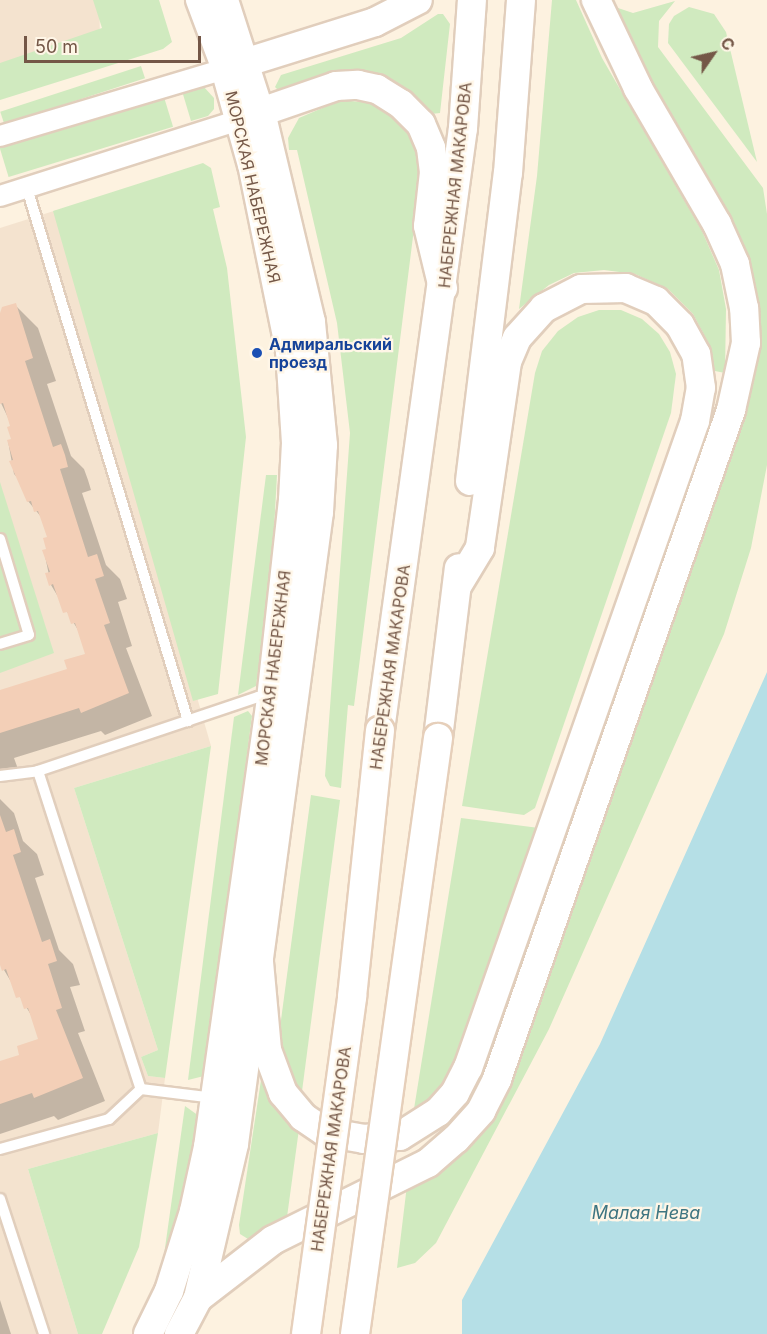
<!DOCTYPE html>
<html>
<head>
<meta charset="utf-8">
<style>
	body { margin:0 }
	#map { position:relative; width:767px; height:1334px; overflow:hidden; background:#fdf2e0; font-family:Inter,sans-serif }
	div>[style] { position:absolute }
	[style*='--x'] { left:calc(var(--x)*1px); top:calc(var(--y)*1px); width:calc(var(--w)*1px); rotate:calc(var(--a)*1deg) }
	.residential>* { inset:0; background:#f4e3cf }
	.green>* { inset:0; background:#d0eabf; transform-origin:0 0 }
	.water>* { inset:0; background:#b5dfe6 }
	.shadow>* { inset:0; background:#0003 }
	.building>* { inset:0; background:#f3cfb7 }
	.roads { filter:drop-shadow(2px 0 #e1cebc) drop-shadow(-2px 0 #e1cebc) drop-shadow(0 2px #e1cebc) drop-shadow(0 -2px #e1cebc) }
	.service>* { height:10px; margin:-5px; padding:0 5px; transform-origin:5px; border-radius:5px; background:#fff }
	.minor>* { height:20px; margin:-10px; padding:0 10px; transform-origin:10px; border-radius:10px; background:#fff }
	.tertiary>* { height:26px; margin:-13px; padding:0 13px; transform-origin:13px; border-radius:13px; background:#fff }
	.secondary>* { height:28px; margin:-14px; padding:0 14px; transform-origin:14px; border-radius:14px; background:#fff }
	.bridges { filter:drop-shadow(2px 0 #e6cfba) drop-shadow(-2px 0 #e6cfba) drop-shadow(0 2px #e6cfba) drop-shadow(0 -2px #e6cfba) }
	.secondary-bridge>* { height:28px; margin:-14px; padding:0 14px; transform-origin:14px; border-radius:14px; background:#fff }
	.dots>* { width:16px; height:16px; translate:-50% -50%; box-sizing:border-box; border:3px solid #fff6e7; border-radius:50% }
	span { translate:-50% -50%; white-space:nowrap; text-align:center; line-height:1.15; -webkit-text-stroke:4.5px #fff6e7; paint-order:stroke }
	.street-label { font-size:16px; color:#745747 }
	.transit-label { font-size:16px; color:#164399; font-weight:700 }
	.left { translate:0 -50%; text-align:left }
	.water-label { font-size:18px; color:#3e7581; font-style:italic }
	.north { position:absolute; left:683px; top:24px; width:60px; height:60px; -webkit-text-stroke:4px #fff6e7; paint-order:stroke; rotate:56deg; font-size:16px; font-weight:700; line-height:24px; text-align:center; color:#745747 }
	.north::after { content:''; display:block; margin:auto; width:21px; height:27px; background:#745747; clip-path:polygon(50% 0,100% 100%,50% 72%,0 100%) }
	.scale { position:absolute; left:24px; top:36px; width:177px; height:27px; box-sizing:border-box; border:3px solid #745747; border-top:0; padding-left:8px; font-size:18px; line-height:21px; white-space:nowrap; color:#745747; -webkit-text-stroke:4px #fff6e7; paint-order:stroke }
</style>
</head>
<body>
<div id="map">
	<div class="residential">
		<div style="clip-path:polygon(0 0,99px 0,100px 37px,0 83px)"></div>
		<div style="clip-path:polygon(57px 210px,211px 746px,74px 788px,158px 1050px,141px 1057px,148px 1076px,165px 1078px,158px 1133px,28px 1169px,78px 1334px,0 1334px,0 228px)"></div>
	</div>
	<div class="green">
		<div style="clip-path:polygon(93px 0,159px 0,172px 42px,163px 49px,0 100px,0 63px,102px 28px)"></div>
		<div style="clip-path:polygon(552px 0,576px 0,602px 58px,702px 231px,719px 270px,726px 309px,725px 373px,715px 371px,709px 344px,693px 314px,668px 289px,635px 274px,604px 270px,574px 273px,549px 285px,519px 309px,537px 176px)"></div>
		<div style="clip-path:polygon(675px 1px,659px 21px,658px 47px,763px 188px,767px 214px,767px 465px,751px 548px,724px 634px,549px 1029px,436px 1243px,415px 1263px,397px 1268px,407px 1185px,462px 1146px,757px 343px,676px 132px,609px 5px,633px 13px)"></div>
		<div style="clip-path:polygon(689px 7px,714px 14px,726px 32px,757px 162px,668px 43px,669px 24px,674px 16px)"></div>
		<div style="clip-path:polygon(438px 14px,443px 14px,450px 24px,440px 113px,431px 114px,414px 98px,279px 91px,275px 87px,281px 75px,401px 38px)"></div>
		<div style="left:141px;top:66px;width:13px;height:148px;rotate:72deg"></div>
		<div style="clip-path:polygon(203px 86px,214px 98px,214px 109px,208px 116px,191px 121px,182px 91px)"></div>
		<div style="left:164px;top:97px;width:31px;height:172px;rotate:73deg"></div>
		<div style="clip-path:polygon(341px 100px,371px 103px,386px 109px,409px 130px,416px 144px,421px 173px,354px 706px,348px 705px,341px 788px,330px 786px,325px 776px,350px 433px,337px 323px,297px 150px,289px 150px,288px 138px,299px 118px)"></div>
		<div style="clip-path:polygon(203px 163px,211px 168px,220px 207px,213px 209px,227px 268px,246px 437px,218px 694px,193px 701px,53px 211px)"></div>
		<div style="clip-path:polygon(599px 310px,621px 310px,642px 319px,659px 334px,670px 352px,676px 374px,671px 413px,535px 808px,524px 815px,462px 806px,535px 373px,542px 351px,558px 331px,578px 317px)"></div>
		<div style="clip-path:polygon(266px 475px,277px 475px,272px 566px,256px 686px,238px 695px)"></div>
		<div style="clip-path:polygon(0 482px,54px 653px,0 673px)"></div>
		<div style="clip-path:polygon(248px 711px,252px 716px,204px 1076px,188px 1080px,234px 717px)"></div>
		<div style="clip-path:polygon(211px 746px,165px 1078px,148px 1076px,141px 1057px,158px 1050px,74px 788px)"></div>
		<div style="clip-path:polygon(311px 795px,340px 800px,301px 1099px,281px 1057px,279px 1035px)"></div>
		<div style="clip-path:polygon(461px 818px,539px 828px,446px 1086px,413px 1115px)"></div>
		<div style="clip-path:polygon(261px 1080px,299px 1129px,287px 1217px,248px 1239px,240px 1234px,239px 1225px)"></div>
		<div style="clip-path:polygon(185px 1106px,199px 1116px,181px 1201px,164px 1255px)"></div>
		<div style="clip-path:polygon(158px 1133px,139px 1247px,102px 1334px,78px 1334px,28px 1169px)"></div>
	</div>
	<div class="water">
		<div style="clip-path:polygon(767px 672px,767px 1334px,462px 1334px,462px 1300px,600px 1044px)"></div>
	</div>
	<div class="shadow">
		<div style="clip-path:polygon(15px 305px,38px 328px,56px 381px,47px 384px,71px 456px,84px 469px,88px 480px,91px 490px,82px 493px,106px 565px,120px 579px,127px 599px,118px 602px,132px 646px,126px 648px,152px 716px,105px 735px,101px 731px,14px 758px,18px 769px,0 774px,0 692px,69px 670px,87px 655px,78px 630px,51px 585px,44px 551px,48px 550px,49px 538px,42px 518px,28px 501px,21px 481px,14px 474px,8px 441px,13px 440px,12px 426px,0 401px,0 315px)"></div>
		<div style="clip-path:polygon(0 799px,14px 813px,23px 841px,37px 854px,44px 875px,35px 878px,59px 950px,73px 964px,80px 985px,70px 987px,85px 1031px,78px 1033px,105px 1101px,58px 1120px,54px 1116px,0 1134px,0 1063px,21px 1056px,40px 1040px,31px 1015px,4px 970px,0 952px)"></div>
		<div style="clip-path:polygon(0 1300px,11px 1334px,0 1334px)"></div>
	</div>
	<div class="building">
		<div style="clip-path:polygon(16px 303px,33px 358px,25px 361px,53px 447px,61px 444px,65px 455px,68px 467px,60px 469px,88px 557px,97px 554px,104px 576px,95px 579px,110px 623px,104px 625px,129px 693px,81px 713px,79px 708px,0 733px,0 690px,67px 669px,64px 660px,85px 654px,75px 623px,71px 624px,67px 612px,63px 613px,53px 584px,49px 586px,45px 573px,50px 572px,42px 550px,46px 549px,43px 538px,47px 537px,38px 511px,34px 512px,31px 501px,27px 502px,9px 461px,13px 460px,7px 440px,11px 439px,7px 427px,10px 426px,3px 403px,0 404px,0 313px,2px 307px)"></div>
		<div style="clip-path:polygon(0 815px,6px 832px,14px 829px,21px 852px,13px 855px,42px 942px,50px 939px,57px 961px,48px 964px,62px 1008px,56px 1010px,83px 1078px,34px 1098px,32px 1093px,0 1104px,0 1061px,19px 1055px,17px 1046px,38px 1039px,28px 1008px,24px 1009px,20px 997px,16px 998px,6px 969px,2px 971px,0 965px)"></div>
	</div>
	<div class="roads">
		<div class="service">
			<div style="--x:27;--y:188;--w:557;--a:73.19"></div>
			<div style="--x:0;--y:539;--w:100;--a:73.2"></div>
			<div style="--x:29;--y:635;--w:30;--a:163"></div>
			<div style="--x:38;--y:771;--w:334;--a:72.1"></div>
			<div style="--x:0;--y:776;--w:38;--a:-7"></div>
			<div style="--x:38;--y:771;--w:232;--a:-18.6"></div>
			<div style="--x:258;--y:697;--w:11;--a:10"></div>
			<div style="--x:0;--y:1149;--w:113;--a:-15.4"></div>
			<div style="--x:109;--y:1119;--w:44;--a:-43.2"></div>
			<div style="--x:141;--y:1089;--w:74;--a:7"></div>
			<div style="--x:0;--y:1199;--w:142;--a:71.9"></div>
		</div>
		<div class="minor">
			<div style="--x:0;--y:136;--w:235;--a:-16.6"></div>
			<div style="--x:0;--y:196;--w:261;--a:-17.6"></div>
		</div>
		<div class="tertiary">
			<div style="--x:199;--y:0;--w:74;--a:69.4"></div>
			<div style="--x:225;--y:0;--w:118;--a:72.2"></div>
		</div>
		<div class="secondary">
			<div style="--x:470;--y:481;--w:310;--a:-83"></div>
			<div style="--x:508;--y:173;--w:173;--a:-85.7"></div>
			<div style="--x:380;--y:730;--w:608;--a:-82.15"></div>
			<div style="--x:463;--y:128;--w:128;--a:-86"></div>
			<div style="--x:438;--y:738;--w:171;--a:-83"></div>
			<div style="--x:259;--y:962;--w:88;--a:84.8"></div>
			<div style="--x:267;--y:1050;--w:46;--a:69.6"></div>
			<div style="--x:283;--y:1093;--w:31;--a:50"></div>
			<div style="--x:303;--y:1117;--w:27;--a:34"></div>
			<div style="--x:325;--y:1132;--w:40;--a:10"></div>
			<div style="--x:364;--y:1139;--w:36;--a:-5"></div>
			<div style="--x:400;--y:1136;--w:45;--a:-32.3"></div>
			<div style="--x:438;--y:1112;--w:25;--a:-48"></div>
			<div style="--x:455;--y:1093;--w:28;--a:-63"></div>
			<div style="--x:468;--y:1068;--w:686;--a:-70.67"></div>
			<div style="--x:695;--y:421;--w:34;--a:-80"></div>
			<div style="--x:701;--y:388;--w:34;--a:-98"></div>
			<div style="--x:696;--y:354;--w:33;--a:-119"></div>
			<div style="--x:680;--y:325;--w:34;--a:-135"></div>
			<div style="--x:656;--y:301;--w:33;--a:-157"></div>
			<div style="--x:626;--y:288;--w:45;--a:178.7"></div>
			<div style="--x:581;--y:289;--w:42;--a:152.8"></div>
			<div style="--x:544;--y:308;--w:40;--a:132"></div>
			<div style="--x:517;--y:338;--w:26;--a:113"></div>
			<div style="--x:507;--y:362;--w:188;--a:98.3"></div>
			<div style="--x:480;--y:548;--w:44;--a:121.2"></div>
			<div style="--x:198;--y:1298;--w:95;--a:-37.7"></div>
			<div style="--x:273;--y:1240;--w:173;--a:-26.4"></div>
			<div style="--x:428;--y:1163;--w:37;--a:-41"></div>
			<div style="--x:456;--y:1139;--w:38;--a:-48"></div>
			<div style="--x:481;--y:1111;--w:36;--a:-63"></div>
			<div style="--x:497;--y:1079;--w:709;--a:-70.72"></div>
			<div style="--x:731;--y:410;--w:69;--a:-77.4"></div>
			<div style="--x:746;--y:343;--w:35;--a:-93"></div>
			<div style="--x:744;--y:308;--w:45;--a:-101.6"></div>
			<div style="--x:735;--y:264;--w:44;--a:-114.2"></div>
			<div style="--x:717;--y:224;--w:157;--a:-120.2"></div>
			<div style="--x:638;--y:88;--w:98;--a:-115.5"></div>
			<div style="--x:148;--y:1334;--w:48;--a:-64"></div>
			<div style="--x:169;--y:1291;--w:84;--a:-72.6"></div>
			<div style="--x:194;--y:1211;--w:66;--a:-77.7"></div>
			<div style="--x:208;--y:1147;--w:452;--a:-82"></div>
			<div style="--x:271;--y:699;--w:200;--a:-83.7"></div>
			<div style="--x:293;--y:500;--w:57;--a:-87"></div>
			<div style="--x:296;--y:443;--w:92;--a:-93.7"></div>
			<div style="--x:290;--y:351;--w:190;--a:-101.5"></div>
			<div style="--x:252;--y:165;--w:100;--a:-105.7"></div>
			<div style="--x:225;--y:69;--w:157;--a:-17.4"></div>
			<div style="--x:375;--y:22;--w:48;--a:-27.1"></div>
			<div style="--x:179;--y:1334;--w:41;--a:-62.2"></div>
			<div style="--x:198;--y:1298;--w:158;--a:-76.8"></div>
			<div style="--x:234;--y:1144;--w:638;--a:-82.34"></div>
			<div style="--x:319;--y:512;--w:67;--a:-86.6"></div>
			<div style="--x:323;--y:445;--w:124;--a:-95.6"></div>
			<div style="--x:311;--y:322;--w:216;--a:-103.4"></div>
			<div style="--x:261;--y:112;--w:79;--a:-19.1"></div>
			<div style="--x:336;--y:86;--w:22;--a:-3"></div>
			<div style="--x:358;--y:85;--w:19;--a:12"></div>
			<div style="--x:377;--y:89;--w:28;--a:32"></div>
			<div style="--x:401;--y:104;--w:28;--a:45"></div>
			<div style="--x:421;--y:124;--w:26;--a:67"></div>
			<div style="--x:431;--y:148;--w:24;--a:83"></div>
			<div style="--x:434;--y:172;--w:54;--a:96.3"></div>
			<div style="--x:428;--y:226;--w:64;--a:76.4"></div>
		</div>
	</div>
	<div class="bridges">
		<div class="secondary-bridge">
			<div style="--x:306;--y:1334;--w:340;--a:-82.2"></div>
			<div style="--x:352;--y:997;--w:268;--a:-84"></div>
			<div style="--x:355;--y:1334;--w:602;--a:-82.07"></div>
		</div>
	</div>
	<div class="dots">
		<div style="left:257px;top:353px;background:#1a4fb4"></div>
	</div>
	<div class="street-label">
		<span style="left:455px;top:185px;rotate:-84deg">НАБЕРЕЖНАЯ МАКАРОВА</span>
		<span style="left:253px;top:187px;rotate:77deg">МОРСКАЯ НАБЕРЕЖНАЯ</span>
		<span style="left:390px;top:667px;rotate:-82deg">НАБЕРЕЖНАЯ МАКАРОВА</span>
		<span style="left:273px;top:668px;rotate:-83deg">МОРСКАЯ НАБЕРЕЖНАЯ</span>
		<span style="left:331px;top:1149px;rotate:-82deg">НАБЕРЕЖНАЯ МАКАРОВА</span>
	</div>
	<div class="transit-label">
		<span class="left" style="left:269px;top:353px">Адмиральский<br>проезд</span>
	</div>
	<div class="water-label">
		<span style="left:646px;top:1213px">Малая Нева</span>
	</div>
	<div class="north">С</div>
	<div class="scale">50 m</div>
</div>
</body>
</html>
